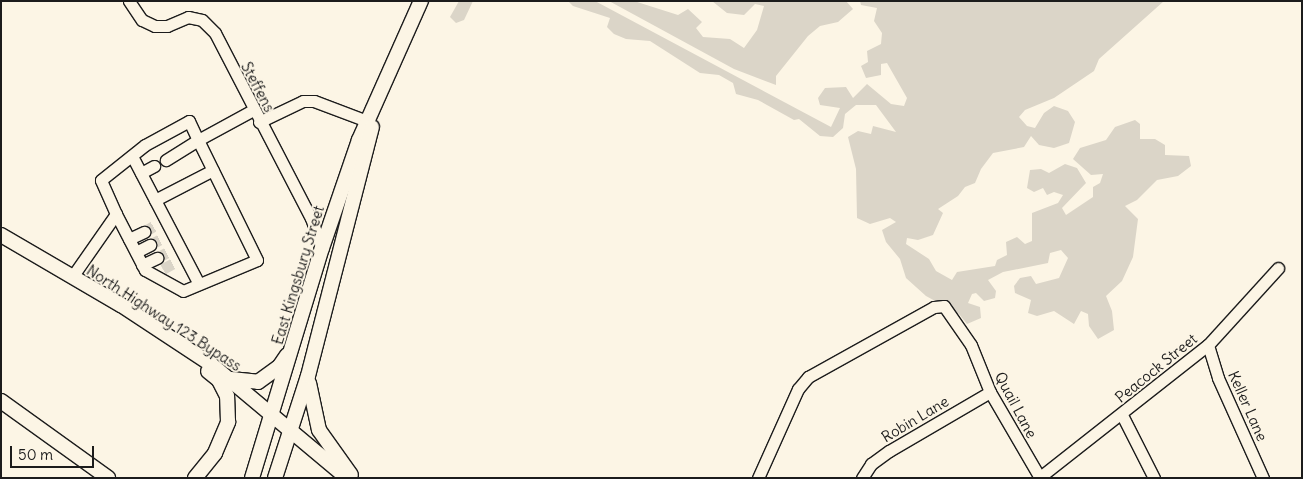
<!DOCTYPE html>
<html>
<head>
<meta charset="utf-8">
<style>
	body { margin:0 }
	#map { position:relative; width:1303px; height:479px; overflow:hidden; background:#fcf5e5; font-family:Delius,sans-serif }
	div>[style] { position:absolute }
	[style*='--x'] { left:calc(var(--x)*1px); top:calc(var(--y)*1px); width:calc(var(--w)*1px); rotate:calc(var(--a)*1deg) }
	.green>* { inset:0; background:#dbd5c8 }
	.minor-tunnel>* { height:11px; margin-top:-5.5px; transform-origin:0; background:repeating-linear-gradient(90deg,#dad4c7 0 11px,transparent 0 16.5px) }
	.roads { filter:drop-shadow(1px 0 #1c1c1c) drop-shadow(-1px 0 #1c1c1c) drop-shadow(0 1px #1c1c1c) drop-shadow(0 -1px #1c1c1c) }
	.minor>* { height:11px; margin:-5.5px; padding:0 5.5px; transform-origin:5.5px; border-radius:5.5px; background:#fcf5e5 }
	.major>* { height:14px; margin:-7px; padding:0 7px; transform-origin:7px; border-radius:7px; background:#fcf5e5 }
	span { translate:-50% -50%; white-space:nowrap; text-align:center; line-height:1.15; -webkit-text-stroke:4px #fcf5e5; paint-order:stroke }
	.street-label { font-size:15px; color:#1c1c1c }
	.frame { position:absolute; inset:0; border:2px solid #1c1c1c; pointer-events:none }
	.scale { position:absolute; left:10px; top:446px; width:84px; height:22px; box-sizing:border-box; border:2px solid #1c1c1c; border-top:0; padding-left:6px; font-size:15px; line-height:18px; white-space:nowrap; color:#1c1c1c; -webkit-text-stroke:4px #fcf5e5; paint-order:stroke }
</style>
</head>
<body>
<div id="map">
	<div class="green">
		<div style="clip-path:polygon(459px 1px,473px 1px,464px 20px,456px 23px,450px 17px)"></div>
		<div style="clip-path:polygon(568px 1px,595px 1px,831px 127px,840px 108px,820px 105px,818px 98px,825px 88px,846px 87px,853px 98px,867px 84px,891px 104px,904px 106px,907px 98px,887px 63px,881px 64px,881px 75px,866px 78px,861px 66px,868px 62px,867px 51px,881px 44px,882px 33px,874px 21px,877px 8px,861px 5px,860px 1px,1164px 1px,1099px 59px,1094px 71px,1054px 98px,1025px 110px,1019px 117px,1027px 126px,1035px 128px,1044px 113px,1054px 106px,1068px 111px,1075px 122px,1069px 143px,1054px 148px,1039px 145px,1031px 136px,1024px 147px,993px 153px,981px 169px,975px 183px,965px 187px,958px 196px,938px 209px,943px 213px,933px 235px,918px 240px,907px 238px,906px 244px,929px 259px,936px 271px,952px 280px,957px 272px,995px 266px,997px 260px,1007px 255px,1006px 242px,1017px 237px,1025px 244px,1032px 241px,1032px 213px,1058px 203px,1063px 195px,1054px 192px,1047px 195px,1043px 188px,1034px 192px,1027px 188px,1030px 170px,1041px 169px,1049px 173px,1065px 164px,1077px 168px,1086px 183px,1062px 208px,1066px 215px,1093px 197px,1093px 187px,1100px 183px,1103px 174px,1091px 175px,1073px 159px,1080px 148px,1106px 140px,1115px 127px,1135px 120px,1140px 124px,1140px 139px,1155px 139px,1165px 145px,1165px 155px,1189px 156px,1191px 166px,1178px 176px,1157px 180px,1137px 200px,1125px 206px,1138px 219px,1133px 257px,1122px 281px,1106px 296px,1112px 311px,1114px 330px,1098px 339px,1089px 326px,1088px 314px,1081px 311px,1074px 324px,1054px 311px,1037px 316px,1028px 313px,1031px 300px,1015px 293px,1014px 286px,1020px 278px,1031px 276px,1036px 284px,1059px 278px,1068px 258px,1061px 250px,1050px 253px,1048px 263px,1003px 272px,988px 280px,996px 291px,995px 298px,984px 301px,976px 293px,972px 294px,968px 303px,980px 307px,981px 318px,967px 324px,959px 314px,926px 296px,906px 278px,900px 259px,886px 242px,882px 230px,896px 222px,890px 218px,870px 224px,857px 218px,856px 169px,848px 137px,858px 131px,871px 134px,873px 126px,896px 132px,876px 105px,856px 105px,845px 114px,843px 128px,833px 137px,820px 136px,799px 119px,794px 120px,758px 100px,736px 94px,733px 83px,719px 75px,700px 73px,650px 41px,626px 39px,614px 34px,607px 27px,610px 18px,573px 6px)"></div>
		<div style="clip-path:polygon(609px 1px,634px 1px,678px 15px,688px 9px,702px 22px,696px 28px,703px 37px,730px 39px,744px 48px,757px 30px,764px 6px,755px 4px,744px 15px,727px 13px,712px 1px,846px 1px,853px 9px,838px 22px,820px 26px,808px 36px,776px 76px,776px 85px,734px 69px)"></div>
	</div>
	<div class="minor-tunnel">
		<div style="--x:144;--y:232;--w:12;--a:-31"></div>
		<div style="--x:150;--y:245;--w:13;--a:-29"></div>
		<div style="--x:157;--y:258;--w:13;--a:-29"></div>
		<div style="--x:163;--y:269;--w:13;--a:-29"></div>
	</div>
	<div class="roads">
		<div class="minor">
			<div style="--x:129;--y:1;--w:23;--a:56"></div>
			<div style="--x:142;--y:20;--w:14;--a:25"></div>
			<div style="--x:155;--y:26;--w:12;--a:0"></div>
			<div style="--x:167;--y:26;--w:23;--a:-23"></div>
			<div style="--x:188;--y:17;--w:14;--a:12"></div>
			<div style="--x:202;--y:20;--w:18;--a:45"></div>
			<div style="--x:215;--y:33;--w:208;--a:62.6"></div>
			<div style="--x:311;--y:218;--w:32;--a:70"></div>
			<div style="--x:259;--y:122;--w:49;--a:-25.5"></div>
			<div style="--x:303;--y:101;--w:11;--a:0"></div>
			<div style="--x:314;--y:101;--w:57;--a:20.7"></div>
			<div style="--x:132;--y:156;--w:144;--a:62.4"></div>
			<div style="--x:141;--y:173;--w:15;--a:-28"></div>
			<div style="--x:155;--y:200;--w:65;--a:-27.3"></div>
			<div style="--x:116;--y:214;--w:63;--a:62.6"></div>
			<div style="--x:145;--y:270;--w:43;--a:28.9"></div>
			<div style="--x:183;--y:291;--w:80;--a:-22.7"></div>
			<div style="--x:257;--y:260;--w:134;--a:-116.2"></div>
			<div style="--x:198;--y:140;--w:38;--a:148"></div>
			<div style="--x:129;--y:239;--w:17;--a:-25"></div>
			<div style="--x:136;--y:252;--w:16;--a:-27"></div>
			<div style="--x:142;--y:265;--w:17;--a:-25"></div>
			<div style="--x:72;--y:277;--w:77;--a:-55.1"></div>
			<div style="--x:116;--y:214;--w:37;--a:-114"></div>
			<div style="--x:101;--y:180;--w:56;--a:-38.5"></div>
			<div style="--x:145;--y:145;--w:50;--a:-28.6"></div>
			<div style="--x:189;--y:121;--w:21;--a:65"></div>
			<div style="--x:198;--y:140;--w:63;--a:-28.6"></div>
			<div style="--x:1208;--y:345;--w:34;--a:73"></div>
			<div style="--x:1218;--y:378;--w:110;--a:65.8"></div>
			<div style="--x:1122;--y:415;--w:71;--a:63.1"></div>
			<div style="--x:1040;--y:477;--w:214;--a:-38.2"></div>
			<div style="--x:1208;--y:345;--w:104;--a:-47.7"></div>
			<div style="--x:758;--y:478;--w:98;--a:-65.8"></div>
			<div style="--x:798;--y:389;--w:16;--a:-50"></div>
			<div style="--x:808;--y:377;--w:144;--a:-29.1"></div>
			<div style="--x:934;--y:307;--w:10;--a:-6"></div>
			<div style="--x:944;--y:306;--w:47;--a:55.3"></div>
			<div style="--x:971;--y:345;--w:51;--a:68"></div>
			<div style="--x:990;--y:392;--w:99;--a:59.8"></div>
			<div style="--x:862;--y:478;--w:17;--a:-57"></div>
			<div style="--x:871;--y:464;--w:22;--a:-36"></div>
			<div style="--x:889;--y:451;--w:117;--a:-30.3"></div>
		</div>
		<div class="major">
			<div style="--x:1;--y:235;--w:139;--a:30.3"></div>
			<div style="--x:121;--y:305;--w:109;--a:33.4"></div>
			<div style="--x:212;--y:365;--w:176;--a:39.9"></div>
			<div style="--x:231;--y:379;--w:27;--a:6"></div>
			<div style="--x:258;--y:382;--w:26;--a:-36"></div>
			<div style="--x:279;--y:367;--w:14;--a:-56"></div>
			<div style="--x:309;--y:383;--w:48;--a:78"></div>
			<div style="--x:319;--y:430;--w:55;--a:54.6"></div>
			<div style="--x:1;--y:401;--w:132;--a:35.7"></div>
			<div style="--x:195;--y:478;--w:32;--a:-51"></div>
			<div style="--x:215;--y:453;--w:34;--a:-67"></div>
			<div style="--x:228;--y:422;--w:26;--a:-92"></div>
			<div style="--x:227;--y:396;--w:18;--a:-117"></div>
			<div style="--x:219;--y:380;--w:14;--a:-141"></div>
			<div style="--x:252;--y:478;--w:240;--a:-73.1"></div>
			<div style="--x:322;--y:248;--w:114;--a:-71.1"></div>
			<div style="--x:359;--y:140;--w:152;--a:-66"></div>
			<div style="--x:275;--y:478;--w:107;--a:-72.1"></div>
			<div style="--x:308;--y:376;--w:257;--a:-75.6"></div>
		</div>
	</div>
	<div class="street-label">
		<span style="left:258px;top:87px;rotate:62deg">Steffens</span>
		<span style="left:298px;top:275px;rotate:-73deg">East Kingsbury Street</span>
		<span style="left:164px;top:318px;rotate:33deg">North Highway 123 Bypass</span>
		<span style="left:1156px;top:368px;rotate:-39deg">Peacock Street</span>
		<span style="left:1016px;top:405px;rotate:62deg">Quail Lane</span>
		<span style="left:1248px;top:406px;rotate:66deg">Keller Lane</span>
		<span style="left:915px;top:419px;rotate:-31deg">Robin Lane</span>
	</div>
	<div class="frame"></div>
	<div class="scale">50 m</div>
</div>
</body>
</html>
